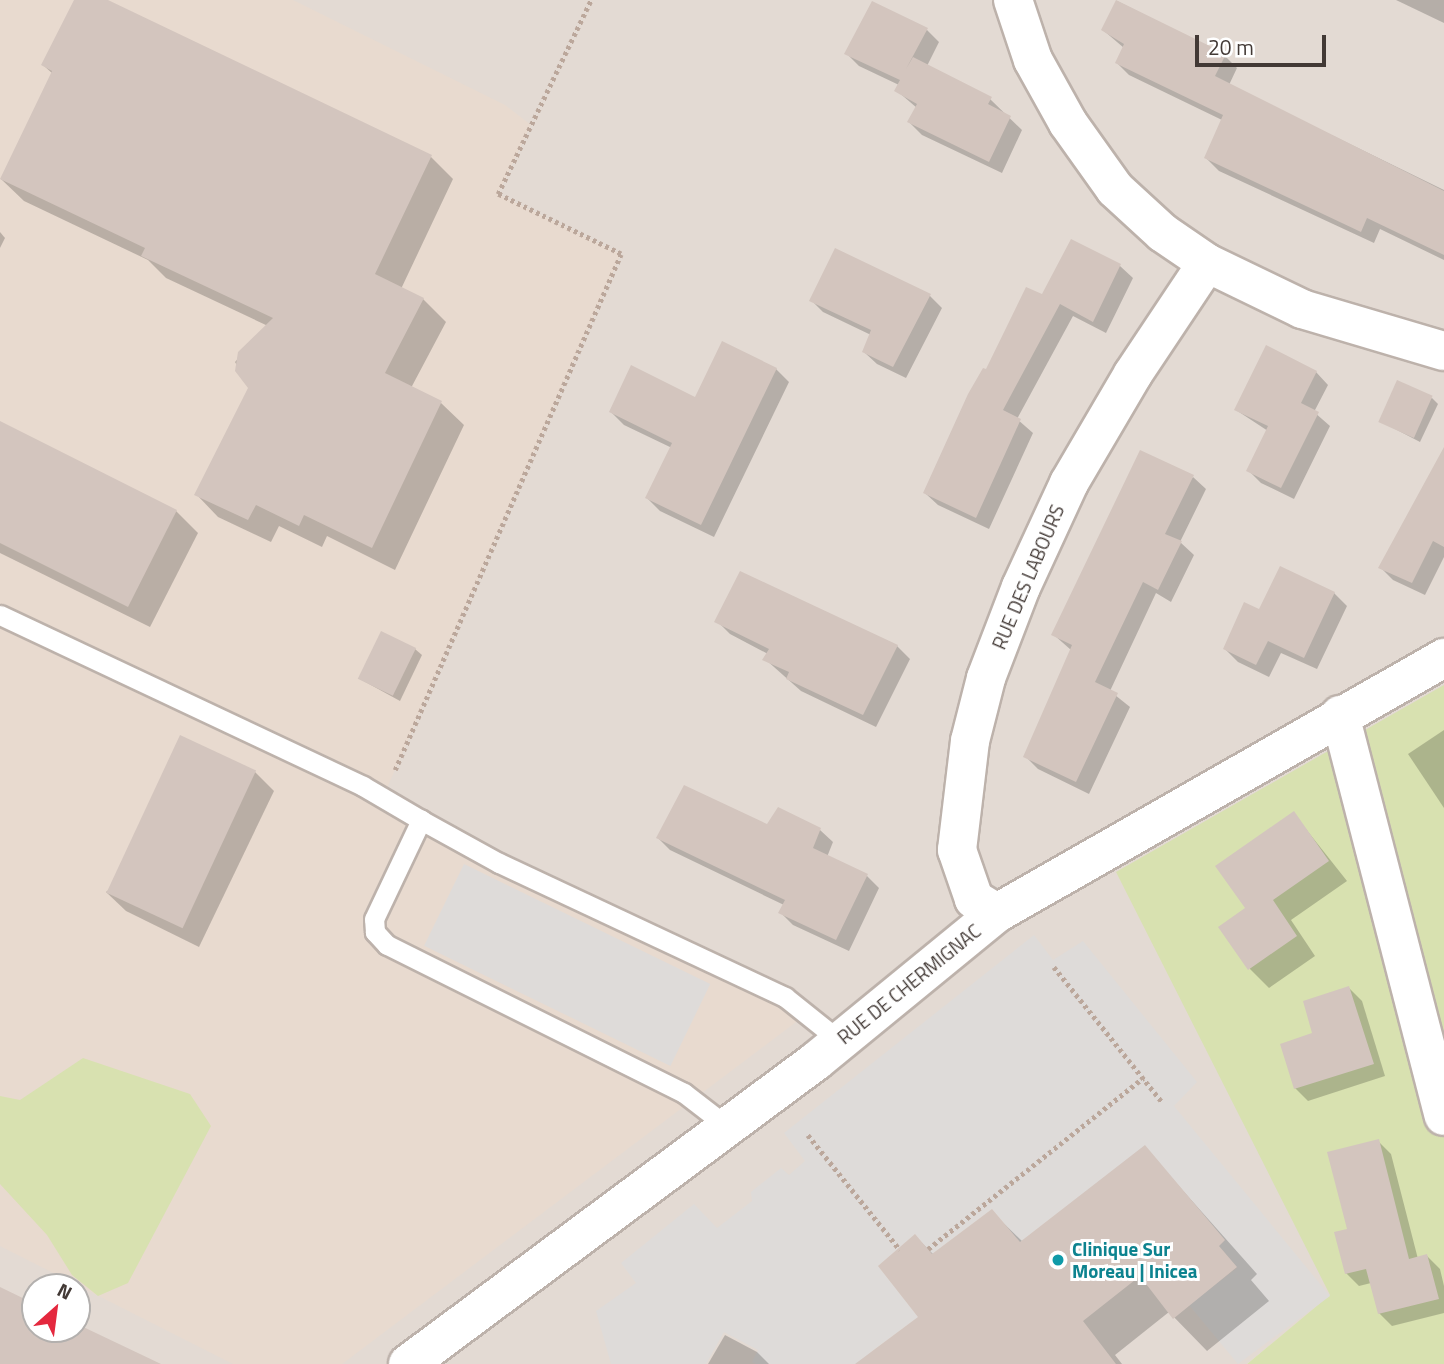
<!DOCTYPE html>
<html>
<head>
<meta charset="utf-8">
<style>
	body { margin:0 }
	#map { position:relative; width:1444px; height:1364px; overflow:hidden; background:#f0e9e4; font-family:"Titillium Web",sans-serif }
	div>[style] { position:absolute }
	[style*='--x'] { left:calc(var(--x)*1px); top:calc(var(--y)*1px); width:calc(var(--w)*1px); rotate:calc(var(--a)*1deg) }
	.residential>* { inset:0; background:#e3dad3 }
	.education>* { inset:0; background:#e8dacf }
	.green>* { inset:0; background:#d8e1b0 }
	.parking>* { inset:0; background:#dedbd9; transform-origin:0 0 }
	.shadow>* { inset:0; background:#0003 }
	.building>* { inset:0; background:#d3c5be; transform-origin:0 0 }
	.path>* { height:4.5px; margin-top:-2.25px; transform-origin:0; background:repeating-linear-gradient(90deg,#bba79b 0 3.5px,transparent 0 7px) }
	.roads { filter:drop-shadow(2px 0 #bdb2ab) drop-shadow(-2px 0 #bdb2ab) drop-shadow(0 2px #bdb2ab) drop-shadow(0 -2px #bdb2ab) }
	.service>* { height:19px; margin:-9.5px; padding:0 9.5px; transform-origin:9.5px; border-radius:9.5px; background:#fff }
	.minor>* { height:38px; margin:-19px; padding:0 19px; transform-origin:19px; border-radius:19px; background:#fff }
	.tertiary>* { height:38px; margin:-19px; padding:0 19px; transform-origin:19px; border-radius:19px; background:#fff }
	.dots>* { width:19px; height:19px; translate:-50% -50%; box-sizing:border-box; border:4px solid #fff; border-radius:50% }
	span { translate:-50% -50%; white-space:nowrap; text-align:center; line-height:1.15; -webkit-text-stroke:6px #fff; paint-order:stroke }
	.street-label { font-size:19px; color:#423935 }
	.culture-label { font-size:19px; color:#0d838f; font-weight:700 }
	.left { translate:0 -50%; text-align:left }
	.north { position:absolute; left:21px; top:1273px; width:70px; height:70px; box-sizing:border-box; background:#fff; border:2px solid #b3b0ae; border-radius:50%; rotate:28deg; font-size:19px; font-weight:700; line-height:28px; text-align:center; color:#423935 }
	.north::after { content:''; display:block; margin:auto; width:24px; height:32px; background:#e4283e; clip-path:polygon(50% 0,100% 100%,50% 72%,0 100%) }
	.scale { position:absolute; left:1195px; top:35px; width:131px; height:32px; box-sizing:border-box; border:4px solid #423935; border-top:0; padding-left:9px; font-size:21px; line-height:24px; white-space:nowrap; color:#423935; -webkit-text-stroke:5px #fff; paint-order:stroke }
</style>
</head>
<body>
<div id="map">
	<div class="residential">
		<div style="clip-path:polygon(evenodd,0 0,1444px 0,1444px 1364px,1330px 1296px,1247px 1364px,0 1364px,0 0,35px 1287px,77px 1287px,77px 1329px,35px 1329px,35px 1287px)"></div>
	</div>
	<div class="education">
		<div style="clip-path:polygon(0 0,293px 0,505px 105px,531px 125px,498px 194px,621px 254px,383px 797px,808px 1013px,342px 1364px,233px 1364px,0 1246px)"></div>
	</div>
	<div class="green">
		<div style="clip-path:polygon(1444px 685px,1444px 1364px,1247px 1364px,1330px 1295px,1116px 872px)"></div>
		<div style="clip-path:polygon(83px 1058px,190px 1094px,211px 1126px,128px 1283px,98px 1296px,72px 1275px,47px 1235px,0 1184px,0 1096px,20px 1100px)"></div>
	</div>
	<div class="parking">
		<div style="left:464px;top:864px;width:274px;height:91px;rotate:26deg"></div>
		<div style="clip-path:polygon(1034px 935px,1053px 960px,1083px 941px,1197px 1082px,1174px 1106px,1330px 1296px,1238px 1364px,1189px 1305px,1237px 1268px,1219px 1246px,1225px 1240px,1145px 1146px,1020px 1242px,992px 1209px,932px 1254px,915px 1234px,878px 1266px,918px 1317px,872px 1351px,865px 1364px,756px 1364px,752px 1362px,758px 1350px,724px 1332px,706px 1364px,611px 1364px,596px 1311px,636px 1283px,621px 1263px,694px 1204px,717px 1228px,752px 1201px,751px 1192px,781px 1168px,789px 1175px,805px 1161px,784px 1133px)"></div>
	</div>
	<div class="shadow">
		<div style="clip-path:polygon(76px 0,104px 0,431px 157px,453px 179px,401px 289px,423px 299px,446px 322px,411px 388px,441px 403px,464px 425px,395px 570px,327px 536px,322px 547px,279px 526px,271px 542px,218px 517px,196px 494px,250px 388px,235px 362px,268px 326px,166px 278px,148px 260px,24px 201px,1px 179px,53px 74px,43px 65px)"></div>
		<div style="clip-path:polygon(1396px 0,1444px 0,1444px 23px)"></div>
		<div style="clip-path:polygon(1117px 1px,1225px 56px,1237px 68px,1229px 85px,1444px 190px,1444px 260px,1380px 229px,1374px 243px,1219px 171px,1206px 158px,1222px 120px,1129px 75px,1117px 63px,1124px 48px,1103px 30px)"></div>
		<div style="clip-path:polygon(927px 30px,939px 42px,927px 66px,990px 99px,1022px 130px,1002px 173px,922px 135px,909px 122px,917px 108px,896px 90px,899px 85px,859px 66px,846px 53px)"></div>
		<div style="clip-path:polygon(0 232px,5px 238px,0 248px)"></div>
		<div style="clip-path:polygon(1072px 241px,1120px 266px,1133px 278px,1106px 333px,1073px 316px,1017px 419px,1033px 433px,989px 529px,938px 505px,925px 493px,987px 372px,1043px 297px)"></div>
		<div style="clip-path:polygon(836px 250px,930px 296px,942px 308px,906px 378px,877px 364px,864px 352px,871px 335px,823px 312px,811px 300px)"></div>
		<div style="clip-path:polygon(776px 369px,789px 382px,714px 537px,660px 511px,647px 498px,672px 448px,624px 425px,611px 412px,696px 399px)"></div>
		<div style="clip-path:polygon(1316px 372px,1328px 385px,1314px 412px,1330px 426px,1294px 499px,1261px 483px,1248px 470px,1268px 431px,1236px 410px)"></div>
		<div style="clip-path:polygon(1432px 398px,1438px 404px,1420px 442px,1380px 421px)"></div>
		<div style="clip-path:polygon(0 423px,176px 511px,198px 533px,150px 627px,0 553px)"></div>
		<div style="clip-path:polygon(1444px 452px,1444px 557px,1425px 595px,1393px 580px,1380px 567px)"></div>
		<div style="clip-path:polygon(1193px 477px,1206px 489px,1180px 542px,1194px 555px,1171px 602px,1156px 593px,1110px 691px,1130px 707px,1089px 794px,1038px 769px,1025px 756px,1071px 650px,1054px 635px)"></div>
		<div style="clip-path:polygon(1334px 593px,1347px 606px,1317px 669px,1281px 653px,1269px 677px,1238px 662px,1225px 649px,1260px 612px)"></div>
		<div style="clip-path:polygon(717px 621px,897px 646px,910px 659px,876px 727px,801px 691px,765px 659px,768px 654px,730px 634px)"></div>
		<div style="clip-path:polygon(415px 649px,422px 655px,400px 701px,360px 679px)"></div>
		<div style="clip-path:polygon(1444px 730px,1444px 808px,1408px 754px)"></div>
		<div style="clip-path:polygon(255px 772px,274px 791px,199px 947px,126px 911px,106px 892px)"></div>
		<div style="clip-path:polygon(778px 809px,820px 830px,833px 842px,827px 857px,867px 876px,879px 888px,849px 951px,793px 925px,781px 913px,784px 905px,670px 850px,658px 838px,767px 826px)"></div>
		<div style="clip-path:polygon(1294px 814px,1347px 881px,1291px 920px,1315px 956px,1269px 988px,1250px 969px,1247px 909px)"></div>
		<div style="clip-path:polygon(1349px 988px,1362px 1001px,1385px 1076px,1308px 1101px,1295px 1088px,1315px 1035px)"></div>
		<div style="clip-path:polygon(1378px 1141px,1391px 1154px,1418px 1259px,1427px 1256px,1440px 1269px,1444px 1286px,1444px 1313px,1392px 1326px,1379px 1313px,1371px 1283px,1359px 1286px,1346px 1273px,1349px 1230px)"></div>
		<div style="clip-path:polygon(1145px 1148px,1257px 1274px,1251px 1280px,1269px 1301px,1207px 1351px,1169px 1312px,1115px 1355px,1122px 1364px,867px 1364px,920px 1317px,915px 1236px,934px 1255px,991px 1211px,1023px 1242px)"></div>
		<div style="clip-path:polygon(725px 1335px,757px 1352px,769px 1364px,708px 1364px)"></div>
	</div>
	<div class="building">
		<div style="clip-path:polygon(74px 0,108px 0,432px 155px,375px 274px,424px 298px,385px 373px,442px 401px,372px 548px,304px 515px,299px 526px,256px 505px,248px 520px,194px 495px,248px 388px,235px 371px,238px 352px,273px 318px,141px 256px,145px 248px,0 179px,52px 71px,41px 65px)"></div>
		<div style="clip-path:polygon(1116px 0,1226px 54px,1215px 76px,1444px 191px,1444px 255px,1367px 218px,1361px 232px,1204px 158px,1223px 115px,1115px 63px,1124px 44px,1101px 30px)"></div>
		<div style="clip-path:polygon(872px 1px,928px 28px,906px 69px,913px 57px,992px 97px,988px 104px,1011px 116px,989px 162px,907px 122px,917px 104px,894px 91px,900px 80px,844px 54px)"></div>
		<div style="clip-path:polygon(1071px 239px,1121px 264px,1093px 322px,1060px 304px,1003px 410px,1021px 419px,976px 518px,923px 493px,968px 394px,983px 368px,986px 369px,1026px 287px,1042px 294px)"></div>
		<div style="clip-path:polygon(835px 248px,931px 294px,893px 367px,862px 352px,871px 330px,809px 301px)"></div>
		<div style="clip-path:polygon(722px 341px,777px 368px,701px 525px,645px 498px,672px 443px,609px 412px,631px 365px,695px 397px)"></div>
		<div style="clip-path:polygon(1266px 345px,1317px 371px,1301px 403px,1319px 412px,1281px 488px,1246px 471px,1268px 426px,1234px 410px)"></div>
		<div style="left:1397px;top:380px;width:39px;height:46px;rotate:24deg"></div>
		<div style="clip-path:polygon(0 421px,177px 510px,128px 607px,0 543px)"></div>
		<div style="clip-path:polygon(1444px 447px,1444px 547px,1433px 541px,1412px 583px,1378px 568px)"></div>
		<div style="clip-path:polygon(1140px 450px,1194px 475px,1165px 534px,1182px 541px,1158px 590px,1143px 582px,1095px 682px,1118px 693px,1076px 782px,1023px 757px,1072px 645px,1051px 635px)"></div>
		<div style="clip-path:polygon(1280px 566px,1335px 592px,1304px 658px,1268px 641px,1256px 665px,1223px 649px,1244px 602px,1259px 609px)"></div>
		<div style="clip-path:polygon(740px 571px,898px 645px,863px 715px,786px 679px,789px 672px,762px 660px,769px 649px,714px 622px)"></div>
		<div style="left:381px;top:631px;width:39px;height:53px;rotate:26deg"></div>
		<div style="left:180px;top:735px;width:84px;height:174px;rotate:25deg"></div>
		<div style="clip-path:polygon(684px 785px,767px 824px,778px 807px,821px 828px,813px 848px,868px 874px,836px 940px,778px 913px,785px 900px,656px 838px)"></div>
		<div style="clip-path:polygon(1294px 811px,1329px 861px,1273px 900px,1297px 936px,1248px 970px,1218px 927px,1245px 908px,1215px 866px)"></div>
		<div style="clip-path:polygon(1349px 986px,1374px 1064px,1294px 1089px,1280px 1044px,1312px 1033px,1303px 1001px)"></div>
		<div style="clip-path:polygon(1379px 1139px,1409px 1259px,1427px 1254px,1439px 1299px,1378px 1314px,1366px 1269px,1345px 1274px,1334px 1232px,1347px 1229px,1327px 1152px)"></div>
		<div style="clip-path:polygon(1145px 1145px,1225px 1240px,1219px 1246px,1237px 1267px,1173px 1319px,1140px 1276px,1083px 1321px,1116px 1364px,855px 1364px,918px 1317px,878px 1266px,915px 1234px,932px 1254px,992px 1209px,1020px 1242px)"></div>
		<div style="clip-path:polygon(0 1287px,35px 1304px,35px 1329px,77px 1329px,77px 1324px,161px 1364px,0 1364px)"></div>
	</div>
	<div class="path">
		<div style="--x:395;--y:770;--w:563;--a:-66.35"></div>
		<div style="--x:621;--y:254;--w:137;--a:-154"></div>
		<div style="--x:498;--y:194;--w:215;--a:-64.4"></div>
		<div style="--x:1054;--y:967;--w:174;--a:51.3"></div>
		<div style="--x:808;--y:1135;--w:147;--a:51.3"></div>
		<div style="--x:928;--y:1249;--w:275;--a:-38.5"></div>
	</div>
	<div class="roads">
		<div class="service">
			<div style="--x:0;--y:615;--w:401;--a:25.2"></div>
			<div style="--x:363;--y:786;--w:67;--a:30.4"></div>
			<div style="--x:728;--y:1127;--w:56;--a:-142.3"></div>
			<div style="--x:684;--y:1093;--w:332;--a:-153.5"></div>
			<div style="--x:387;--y:945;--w:18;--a:-133"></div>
			<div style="--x:375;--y:932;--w:13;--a:-94"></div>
			<div style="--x:374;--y:919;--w:110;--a:-64.6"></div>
			<div style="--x:421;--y:820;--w:89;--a:28.9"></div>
			<div style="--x:499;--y:863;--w:316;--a:25.1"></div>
			<div style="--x:785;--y:997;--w:70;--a:38.7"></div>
		</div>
		<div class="minor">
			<div style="--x:1013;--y:0;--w:63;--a:71.6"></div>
			<div style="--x:1033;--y:60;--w:72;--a:60.9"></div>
			<div style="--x:1068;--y:123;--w:81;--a:54.5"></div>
			<div style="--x:1115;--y:189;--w:65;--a:42.5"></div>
			<div style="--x:1163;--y:233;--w:53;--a:34.3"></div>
			<div style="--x:1207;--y:263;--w:106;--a:25.8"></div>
			<div style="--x:1302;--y:309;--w:148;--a:16.5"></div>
			<div style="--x:1340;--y:715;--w:414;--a:75.5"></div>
			<div style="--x:997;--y:913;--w:27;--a:-149"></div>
			<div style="--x:974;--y:899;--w:52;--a:-109.1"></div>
			<div style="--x:957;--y:850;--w:110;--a:-83.2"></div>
			<div style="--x:970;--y:741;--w:65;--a:-75.7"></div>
			<div style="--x:986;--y:678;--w:97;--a:-69"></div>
			<div style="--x:1021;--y:587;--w:115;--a:-65.2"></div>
			<div style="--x:1069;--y:483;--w:126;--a:-59.6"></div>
			<div style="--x:1133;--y:374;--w:133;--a:-56.3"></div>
		</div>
		<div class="tertiary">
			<div style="--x:408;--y:1364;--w:508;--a:-36.6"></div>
			<div style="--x:816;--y:1061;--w:234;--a:-39.3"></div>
			<div style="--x:997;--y:913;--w:515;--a:-29.7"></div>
		</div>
	</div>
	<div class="dots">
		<div style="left:1058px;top:1260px;background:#0f9aa8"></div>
	</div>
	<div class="street-label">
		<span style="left:1028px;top:577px;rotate:-67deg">RUE DES LABOURS</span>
		<span style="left:909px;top:984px;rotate:-39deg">RUE DE CHERMIGNAC</span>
	</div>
	<div class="culture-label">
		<span class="left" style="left:1072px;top:1260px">Clinique Sur<br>Moreau | Inicea</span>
	</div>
	<div class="north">N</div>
	<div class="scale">20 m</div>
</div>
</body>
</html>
